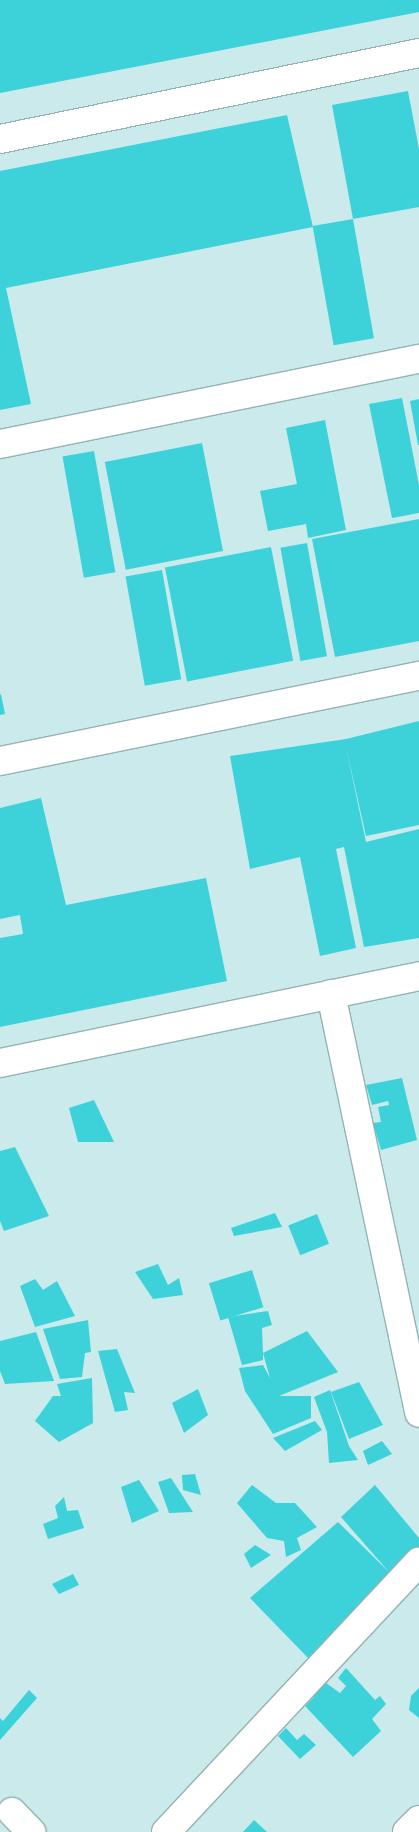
<!DOCTYPE html>
<html>
<head>
<meta charset="utf-8">
<style>
	body { margin:0 }
	#map { position:relative; width:419px; height:1832px; overflow:hidden; background:#caeaeb; font-family:Figtree,sans-serif }
	div>[style] { position:absolute }
	[style*='--x'] { left:calc(var(--x)*1px); top:calc(var(--y)*1px); width:calc(var(--w)*1px); rotate:calc(var(--a)*1deg) }
	.building>* { inset:0; background:#3dd2da; transform-origin:0 0 }
	.roads { filter:drop-shadow(1px 0 #94b2b4) drop-shadow(-1px 0 #94b2b4) drop-shadow(0 1px #94b2b4) drop-shadow(0 -1px #94b2b4) }
	.street>* { height:28px; margin:-14px; padding:0 14px; transform-origin:14px; border-radius:14px; background:#fff }
	span { translate:-50% -50%; white-space:nowrap; text-align:center; line-height:1.15; -webkit-text-stroke:5px #fff; paint-order:stroke }
</style>
</head>
<body>
<div id="map">
	<div class="building">
		<div style="clip-path:polygon(0 0,419px 0,419px 12px,0 93px)"></div>
		<div style="clip-path:polygon(408px 91px,419px 149px,419px 207px,353px 219px,332px 105px)"></div>
		<div style="clip-path:polygon(287px 115px,313px 227px,6px 288px,31px 404px,0 410px,0 171px)"></div>
		<div style="left:353px;top:219px;width:121px;height:41px;rotate:80deg"></div>
		<div style="clip-path:polygon(402px 398px,419px 485px,419px 513px,392px 518px,369px 404px)"></div>
		<div style="clip-path:polygon(419px 399px,419px 445px,418px 445px,410px 401px)"></div>
		<div style="clip-path:polygon(325px 420px,346px 530px,308px 538px,306px 524px,268px 531px,260px 491px,297px 484px,286px 428px)"></div>
		<div style="left:202px;top:443px;width:110px;height:99px;rotate:79deg"></div>
		<div style="left:94px;top:451px;width:123px;height:32px;rotate:80deg"></div>
		<div style="clip-path:polygon(419px 519px,419px 641px,335px 657px,312px 539px)"></div>
		<div style="left:307px;top:543px;width:115px;height:27px;rotate:80deg"></div>
		<div style="left:271px;top:547px;width:116px;height:108px;rotate:79deg"></div>
		<div style="left:162px;top:570px;width:111px;height:37px;rotate:80deg"></div>
		<div style="clip-path:polygon(1px 694px,5px 714px,0 715px,0 695px)"></div>
		<div style="clip-path:polygon(419px 721px,419px 825px,366px 836px,346px 747px,366px 842px,419px 829px,419px 938px,364px 947px,344px 847px,336px 849px,356px 948px,320px 956px,300px 857px,250px 869px,230px 756px,346px 739px)"></div>
		<div style="clip-path:polygon(41px 798px,66px 905px,206px 878px,227px 981px,0 1027px,0 938px,23px 934px,20px 915px,0 919px,0 808px)"></div>
		<div style="clip-path:polygon(402px 1078px,417px 1140px,381px 1150px,373px 1123px,381px 1122px,378px 1107px,389px 1105px,388px 1101px,372px 1105px,366px 1085px)"></div>
		<div style="clip-path:polygon(94px 1100px,114px 1142px,78px 1142px,69px 1108px)"></div>
		<div style="clip-path:polygon(15px 1147px,49px 1216px,4px 1231px,0 1221px,0 1151px)"></div>
		<div style="clip-path:polygon(275px 1213px,282px 1227px,234px 1236px,231px 1228px)"></div>
		<div style="left:317px;top:1214px;width:32px;height:31px;rotate:68deg"></div>
		<div style="clip-path:polygon(158px 1264px,168px 1285px,179px 1278px,183px 1295px,153px 1299px,135px 1272px)"></div>
		<div style="left:252px;top:1270px;width:39px;height:45px;rotate:73deg"></div>
		<div style="clip-path:polygon(35px 1279px,43px 1290px,57px 1281px,75px 1316px,35px 1327px,20px 1286px)"></div>
		<div style="clip-path:polygon(268px 1311px,272px 1325px,262px 1328px,263px 1353px,307px 1331px,338px 1372px,279px 1396px,311px 1396px,311px 1418px,273px 1434px,245px 1391px,239px 1368px,263px 1365px,270px 1378px,263px 1353px,263px 1360px,242px 1365px,228px 1317px)"></div>
		<div style="clip-path:polygon(88px 1320px,91px 1352px,85px 1353px,82px 1377px,60px 1379px,43px 1329px)"></div>
		<div style="clip-path:polygon(36px 1332px,54px 1381px,5px 1384px,0 1371px,0 1341px)"></div>
		<div style="clip-path:polygon(117px 1349px,135px 1393px,124px 1392px,128px 1410px,115px 1412px,98px 1351px)"></div>
		<div style="clip-path:polygon(92px 1378px,93px 1423px,59px 1442px,35px 1421px,53px 1396px,61px 1396px,57px 1384px)"></div>
		<div style="clip-path:polygon(359px 1382px,383px 1425px,349px 1439px,331px 1392px)"></div>
		<div style="clip-path:polygon(198px 1389px,208px 1415px,184px 1433px,172px 1403px)"></div>
		<div style="clip-path:polygon(330px 1390px,349px 1446px,358px 1460px,329px 1463px,327px 1432px,314px 1397px)"></div>
		<div style="clip-path:polygon(315px 1421px,322px 1430px,285px 1451px,273px 1438px)"></div>
		<div style="clip-path:polygon(382px 1441px,392px 1454px,368px 1465px,363px 1451px)"></div>
		<div style="clip-path:polygon(195px 1474px,201px 1495px,183px 1490px,182px 1475px)"></div>
		<div style="clip-path:polygon(171px 1478px,193px 1512px,169px 1513px,158px 1482px)"></div>
		<div style="clip-path:polygon(139px 1480px,159px 1511px,132px 1523px,121px 1487px)"></div>
		<div style="clip-path:polygon(252px 1485px,276px 1503px,295px 1503px,317px 1527px,297px 1538px,301px 1550px,286px 1557px,284px 1541px,267px 1538px,237px 1503px)"></div>
		<div style="clip-path:polygon(375px 1485px,419px 1538px,419px 1548px,312px 1662px,250px 1598px,338px 1522px,389px 1572px,341px 1517px)"></div>
		<div style="clip-path:polygon(64px 1497px,67px 1511px,78px 1510px,84px 1528px,48px 1539px,43px 1524px,58px 1518px,55px 1506px)"></div>
		<div style="clip-path:polygon(255px 1545px,271px 1555px,251px 1568px,244px 1554px)"></div>
		<div style="clip-path:polygon(73px 1574px,79px 1585px,59px 1594px,52px 1584px)"></div>
		<div style="clip-path:polygon(346px 1668px,375px 1700px,380px 1696px,386px 1704px,372px 1719px,381px 1731px,353px 1757px,305px 1706px,314px 1697px,308px 1690px,322px 1680px,340px 1693px,346px 1686px,338px 1678px)"></div>
		<div style="clip-path:polygon(419px 1688px,419px 1718px,409px 1710px,411px 1696px)"></div>
		<div style="clip-path:polygon(29px 1690px,37px 1698px,0 1740px,0 1718px,3px 1721px)"></div>
		<div style="clip-path:polygon(286px 1728px,297px 1740px,304px 1734px,316px 1745px,300px 1759px,278px 1736px)"></div>
		<div style="clip-path:polygon(254px 1820px,267px 1832px,243px 1832px)"></div>
	</div>
	<div class="roads">
		<div class="street">
			<div style="--x:0;--y:139;--w:428;--a:-11.6"></div>
			<div style="--x:0;--y:444;--w:428;--a:-11.5"></div>
			<div style="--x:0;--y:761;--w:428;--a:-11.5"></div>
			<div style="--x:331;--y:994;--w:428;--a:78.1"></div>
			<div style="--x:0;--y:1063;--w:428;--a:-11.7"></div>
			<div style="--x:12;--y:1812;--w:28;--a:46"></div>
			<div style="--x:166;--y:1832;--w:370;--a:-46.9"></div>
			<div style="--x:407;--y:1832;--w:17;--a:-45"></div>
		</div>
	</div>
</div>
</body>
</html>
